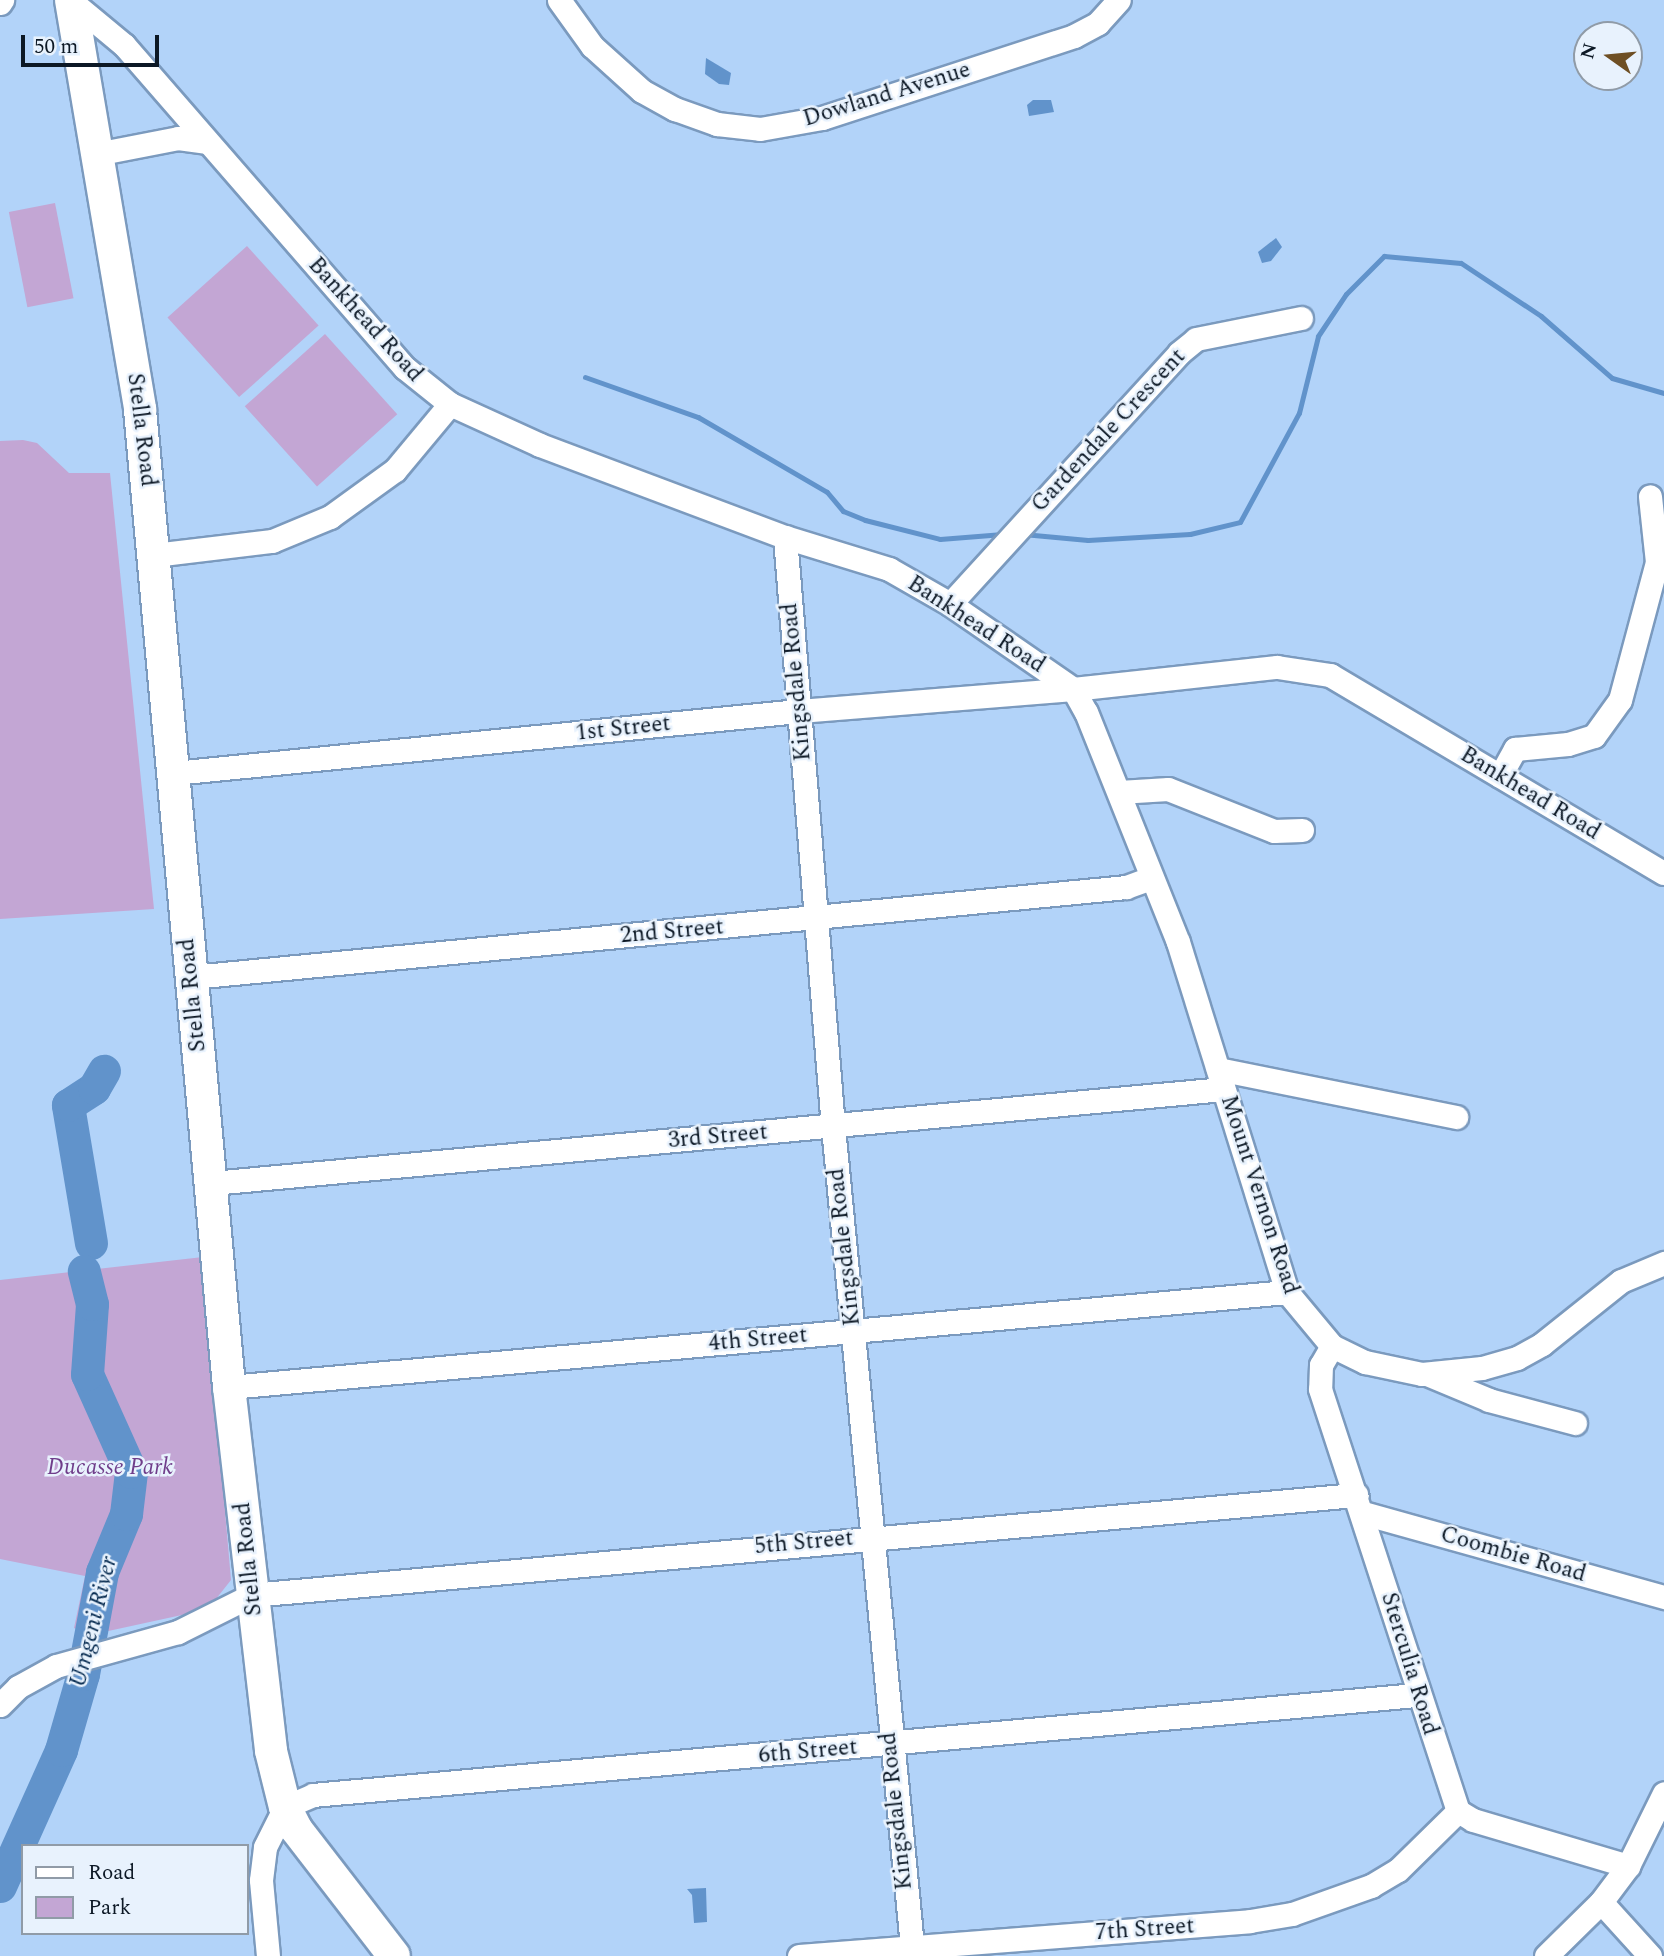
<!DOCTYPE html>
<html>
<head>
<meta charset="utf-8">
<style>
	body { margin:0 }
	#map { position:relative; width:1664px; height:1956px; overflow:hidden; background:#b2d3f9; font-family:Spectral,serif }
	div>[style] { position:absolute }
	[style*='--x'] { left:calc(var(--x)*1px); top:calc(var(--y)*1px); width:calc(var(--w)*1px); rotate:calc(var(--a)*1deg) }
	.green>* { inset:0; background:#c3a6d4; transform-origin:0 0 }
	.water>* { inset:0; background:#6193cb }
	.stream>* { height:5px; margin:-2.5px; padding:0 2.5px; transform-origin:2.5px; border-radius:2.5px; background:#6193cb }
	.river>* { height:33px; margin:-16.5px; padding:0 16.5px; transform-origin:16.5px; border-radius:16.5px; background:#6193cb }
	.roads { filter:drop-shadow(2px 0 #7b9abe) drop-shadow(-2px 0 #7b9abe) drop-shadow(0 2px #7b9abe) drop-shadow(0 -2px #7b9abe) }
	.minor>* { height:23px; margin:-11.5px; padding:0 11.5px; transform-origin:11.5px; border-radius:11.5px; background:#fff }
	.secondary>* { height:32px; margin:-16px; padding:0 16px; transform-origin:16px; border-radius:16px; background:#fff }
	span { translate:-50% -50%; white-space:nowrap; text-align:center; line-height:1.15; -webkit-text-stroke:5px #e8f2fd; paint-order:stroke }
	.street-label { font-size:23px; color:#0c1825 }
	.park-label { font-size:23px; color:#6f3d8a; font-style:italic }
	.water-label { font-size:24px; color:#092d52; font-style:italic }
	.legend { position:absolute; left:21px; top:1844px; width:228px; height:91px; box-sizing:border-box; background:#e8f2fd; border:2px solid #909ba7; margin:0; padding:9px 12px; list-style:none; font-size:21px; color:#0c1825 }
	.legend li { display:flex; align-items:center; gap:14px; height:35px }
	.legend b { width:35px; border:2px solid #909ba7 }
	.north { position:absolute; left:1573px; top:21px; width:70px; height:70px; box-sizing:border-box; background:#e8f2fd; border:2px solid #909ba7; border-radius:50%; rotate:285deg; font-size:19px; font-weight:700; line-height:28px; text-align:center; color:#0c1825 }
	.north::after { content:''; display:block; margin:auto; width:24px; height:32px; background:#6e4f24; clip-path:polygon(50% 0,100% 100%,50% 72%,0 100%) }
	.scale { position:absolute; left:21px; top:35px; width:138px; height:32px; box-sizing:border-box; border:4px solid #0c1825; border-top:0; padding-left:9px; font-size:21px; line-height:24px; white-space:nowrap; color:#0c1825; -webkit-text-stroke:5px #e8f2fd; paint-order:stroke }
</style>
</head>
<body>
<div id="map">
	<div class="green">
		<div style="left:55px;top:203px;width:97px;height:47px;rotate:79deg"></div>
		<div style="left:247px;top:246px;width:107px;height:107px;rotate:48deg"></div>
		<div style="left:325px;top:334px;width:108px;height:108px;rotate:48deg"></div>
		<div style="clip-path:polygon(23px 440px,37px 443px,69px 473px,110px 473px,154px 909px,0 919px,0 441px)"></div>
		<div style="clip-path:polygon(203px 1257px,231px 1580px,212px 1604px,191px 1613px,90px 1635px,74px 1628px,85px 1576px,0 1559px,0 1280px)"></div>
	</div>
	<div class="water">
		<div style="clip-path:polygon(706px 58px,731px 73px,729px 85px,719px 84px,705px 74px)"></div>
		<div style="clip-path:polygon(1033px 100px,1051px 100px,1054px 112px,1029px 116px,1027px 105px)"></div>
		<div style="clip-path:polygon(1276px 238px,1282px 247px,1271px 261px,1262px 263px,1258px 252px)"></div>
		<div style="clip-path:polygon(706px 1888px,707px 1922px,694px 1923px,692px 1895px,687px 1889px)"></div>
	</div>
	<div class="stream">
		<div style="--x:585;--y:377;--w:120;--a:19.5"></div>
		<div style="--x:698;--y:417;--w:149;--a:30.2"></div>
		<div style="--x:827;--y:492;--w:25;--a:50"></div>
		<div style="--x:843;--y:511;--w:24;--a:22"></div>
		<div style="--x:865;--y:520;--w:77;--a:14.2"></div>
		<div style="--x:940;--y:539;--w:63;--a:-4.5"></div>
		<div style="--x:1023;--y:534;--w:65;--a:5.3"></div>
		<div style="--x:1088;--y:540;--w:102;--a:-3.4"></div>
		<div style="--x:1190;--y:534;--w:51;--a:-13.5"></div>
		<div style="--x:1240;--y:522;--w:124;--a:-61.6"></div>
		<div style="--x:1299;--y:413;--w:79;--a:-76.1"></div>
		<div style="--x:1318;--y:336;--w:50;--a:-56.3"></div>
		<div style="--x:1346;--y:294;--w:54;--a:-45"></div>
		<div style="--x:1384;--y:256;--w:77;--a:5.2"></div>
		<div style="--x:1461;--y:263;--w:96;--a:33.5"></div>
		<div style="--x:1541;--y:316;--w:94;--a:41.1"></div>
		<div style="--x:1612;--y:378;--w:54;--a:16.1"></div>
	</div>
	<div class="river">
		<div style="--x:91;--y:1243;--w:140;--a:-99.5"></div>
		<div style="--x:68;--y:1105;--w:31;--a:-33"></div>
		<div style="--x:94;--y:1088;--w:20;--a:-60"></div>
		<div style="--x:0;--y:1886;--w:149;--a:-65.8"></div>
		<div style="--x:61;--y:1750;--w:79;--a:-73.9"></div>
		<div style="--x:83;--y:1674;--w:104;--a:-79.4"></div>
		<div style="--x:102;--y:1572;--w:63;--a:-67.5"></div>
		<div style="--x:126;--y:1514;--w:42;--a:-83.2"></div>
		<div style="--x:131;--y:1472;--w:107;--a:-114.2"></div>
		<div style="--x:87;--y:1374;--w:70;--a:-85.9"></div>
		<div style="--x:92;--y:1304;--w:34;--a:-104"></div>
	</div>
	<div class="roads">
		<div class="minor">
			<div style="--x:559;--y:0;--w:57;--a:54.3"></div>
			<div style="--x:592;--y:46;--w:67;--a:42"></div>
			<div style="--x:642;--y:91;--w:38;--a:29"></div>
			<div style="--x:675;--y:109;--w:45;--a:19.7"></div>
			<div style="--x:717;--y:124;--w:43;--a:6.6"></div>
			<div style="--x:760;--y:129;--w:63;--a:-10.1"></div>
			<div style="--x:822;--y:118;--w:265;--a:-18"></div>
			<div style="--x:1074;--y:36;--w:27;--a:-28"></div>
			<div style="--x:1098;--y:23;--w:31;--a:-48"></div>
			<div style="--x:71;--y:1;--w:69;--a:39.7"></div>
			<div style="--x:124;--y:45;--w:428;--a:49"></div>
			<div style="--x:405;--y:368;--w:58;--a:38.7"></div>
			<div style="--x:450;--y:404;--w:99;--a:24.5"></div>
			<div style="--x:540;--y:445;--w:262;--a:20.6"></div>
			<div style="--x:785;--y:537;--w:109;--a:17.1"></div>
			<div style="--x:889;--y:569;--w:70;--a:29.8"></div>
			<div style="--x:950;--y:604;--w:150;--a:34.6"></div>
			<div style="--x:1073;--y:689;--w:205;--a:-6.2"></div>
			<div style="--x:1277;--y:667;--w:54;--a:8.6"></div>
			<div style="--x:1330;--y:675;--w:388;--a:30.7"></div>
			<div style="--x:0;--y:3;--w:4;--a:-56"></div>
			<div style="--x:96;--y:154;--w:84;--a:-11"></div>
			<div style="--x:178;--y:138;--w:28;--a:8"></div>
			<div style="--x:785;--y:537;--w:592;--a:85.35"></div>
			<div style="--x:833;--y:1127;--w:833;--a:84.49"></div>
			<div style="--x:154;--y:555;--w:119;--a:-6.8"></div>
			<div style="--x:272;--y:541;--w:63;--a:-22.5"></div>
			<div style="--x:330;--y:517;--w:80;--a:-35.9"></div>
			<div style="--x:395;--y:470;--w:86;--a:-50.2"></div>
			<div style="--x:950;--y:604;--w:340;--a:-47.6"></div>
			<div style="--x:1179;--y:353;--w:22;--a:-39"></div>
			<div style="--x:1196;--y:339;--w:107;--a:-11.3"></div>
			<div style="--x:174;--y:773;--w:628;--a:-5.67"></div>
			<div style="--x:799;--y:711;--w:275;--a:-4.6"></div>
			<div style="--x:1073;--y:689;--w:26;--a:61"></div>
			<div style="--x:1086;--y:712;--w:248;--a:68.2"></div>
			<div style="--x:1178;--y:942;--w:367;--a:72.7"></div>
			<div style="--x:1287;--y:1292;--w:70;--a:50.2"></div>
			<div style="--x:1332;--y:1346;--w:37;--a:26"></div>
			<div style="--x:1365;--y:1362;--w:58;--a:11.9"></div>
			<div style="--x:1422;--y:1374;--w:60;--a:-5.7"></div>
			<div style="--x:1482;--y:1368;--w:36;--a:-16"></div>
			<div style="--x:1517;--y:1358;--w:29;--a:-29"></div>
			<div style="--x:1542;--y:1344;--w:101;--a:-38.6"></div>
			<div style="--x:1621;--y:1281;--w:47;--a:-22.7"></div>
			<div style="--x:1500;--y:776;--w:31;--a:-61"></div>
			<div style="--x:1515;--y:749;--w:53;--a:-5.4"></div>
			<div style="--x:1568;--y:744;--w:27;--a:-17"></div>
			<div style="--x:1594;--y:736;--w:44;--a:-54.2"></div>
			<div style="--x:1620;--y:700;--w:143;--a:-75"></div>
			<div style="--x:1657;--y:562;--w:66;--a:-96.1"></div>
			<div style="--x:1119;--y:792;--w:49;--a:-3.5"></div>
			<div style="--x:1168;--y:789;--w:114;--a:21.6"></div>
			<div style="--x:1274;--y:831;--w:28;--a:-2"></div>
			<div style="--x:192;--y:977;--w:938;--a:-5.5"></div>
			<div style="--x:1126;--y:887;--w:27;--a:-20"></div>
			<div style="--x:1218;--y:1069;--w:243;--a:11.4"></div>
			<div style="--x:212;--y:1183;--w:1016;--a:-5.31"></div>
			<div style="--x:1332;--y:1346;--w:22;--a:120"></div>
			<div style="--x:1321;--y:1365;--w:24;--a:92"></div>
			<div style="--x:1320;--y:1389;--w:444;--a:71.9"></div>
			<div style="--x:1458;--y:1811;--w:17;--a:31"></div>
			<div style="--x:1473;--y:1820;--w:162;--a:16.5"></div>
			<div style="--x:1429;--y:1375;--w:65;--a:22.6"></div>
			<div style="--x:1489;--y:1400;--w:89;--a:15"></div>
			<div style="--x:229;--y:1387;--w:1062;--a:-5.13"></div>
			<div style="--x:1363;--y:1513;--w:313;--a:15.6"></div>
			<div style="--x:0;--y:1705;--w:25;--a:-45"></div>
			<div style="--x:18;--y:1687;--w:43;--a:-28.9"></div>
			<div style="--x:56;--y:1666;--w:127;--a:-15.6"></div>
			<div style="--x:178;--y:1632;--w:83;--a:-26.6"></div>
			<div style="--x:252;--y:1595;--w:1109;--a:-5.18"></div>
			<div style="--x:1601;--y:1902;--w:73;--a:47.8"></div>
			<div style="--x:268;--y:1956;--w:76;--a:-95.3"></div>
			<div style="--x:261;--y:1880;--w:33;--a:-83"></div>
			<div style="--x:265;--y:1847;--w:45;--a:-63.4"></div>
			<div style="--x:285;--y:1807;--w:30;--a:-23"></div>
			<div style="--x:313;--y:1795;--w:1109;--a:-5.18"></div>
			<div style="--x:799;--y:1956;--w:452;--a:-4.4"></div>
			<div style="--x:1250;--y:1921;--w:43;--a:-9.5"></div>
			<div style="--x:1292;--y:1914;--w:84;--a:-19.5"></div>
			<div style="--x:1371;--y:1886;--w:31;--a:-31"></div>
			<div style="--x:1398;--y:1870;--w:84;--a:-44.5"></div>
			<div style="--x:1546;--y:1956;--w:77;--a:-44.5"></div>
			<div style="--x:1601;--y:1902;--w:45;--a:-53.1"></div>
			<div style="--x:1628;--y:1866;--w:81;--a:-63.7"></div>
		</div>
		<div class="secondary">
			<div style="--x:71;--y:0;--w:416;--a:80.4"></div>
			<div style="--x:140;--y:410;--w:981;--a:84.79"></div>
			<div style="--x:229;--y:1387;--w:366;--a:83.4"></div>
			<div style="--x:271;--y:1751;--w:58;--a:76"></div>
			<div style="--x:285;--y:1807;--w:25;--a:63"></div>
			<div style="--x:296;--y:1829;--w:160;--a:52.3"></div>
		</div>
	</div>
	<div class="street-label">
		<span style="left:887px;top:95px;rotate:-17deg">Dowland Avenue</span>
		<span style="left:365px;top:320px;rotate:48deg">Bankhead Road</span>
		<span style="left:141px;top:430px;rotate:83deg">Stella Road</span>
		<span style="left:1109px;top:431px;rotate:-47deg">Gardendale Crescent</span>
		<span style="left:976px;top:625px;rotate:33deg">Bankhead Road</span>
		<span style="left:797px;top:682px;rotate:-95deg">Kingsdale Road</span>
		<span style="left:623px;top:729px;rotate:-6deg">1st Street</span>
		<span style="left:1530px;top:794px;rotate:31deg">Bankhead Road</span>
		<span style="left:672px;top:932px;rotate:-5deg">2nd Street</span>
		<span style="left:193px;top:995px;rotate:-96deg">Stella Road</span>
		<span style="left:718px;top:1137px;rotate:-5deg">3rd Street</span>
		<span style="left:1259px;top:1195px;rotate:72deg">Mount Vernon Road</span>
		<span style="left:845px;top:1247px;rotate:-96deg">Kingsdale Road</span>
		<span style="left:758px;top:1340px;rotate:-5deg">4th Street</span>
		<span style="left:804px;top:1543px;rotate:-5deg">5th Street</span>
		<span style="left:1513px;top:1555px;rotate:16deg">Coombie Road</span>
		<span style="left:249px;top:1559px;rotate:-96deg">Stella Road</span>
		<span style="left:1409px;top:1664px;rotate:73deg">Sterculia Road</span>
		<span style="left:808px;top:1752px;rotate:-5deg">6th Street</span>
		<span style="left:897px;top:1811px;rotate:-96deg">Kingsdale Road</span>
		<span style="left:1145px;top:1930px;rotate:-4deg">7th Street</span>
	</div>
	<div class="park-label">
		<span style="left:110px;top:1468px">Ducasse Park</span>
	</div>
	<div class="water-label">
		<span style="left:94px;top:1622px;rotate:-76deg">Umgeni River</span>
	</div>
	<ul class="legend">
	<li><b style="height:9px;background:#fff"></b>Road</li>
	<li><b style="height:19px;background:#c3a6d4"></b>Park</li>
	</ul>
	<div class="north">N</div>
	<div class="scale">50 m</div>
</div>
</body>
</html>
